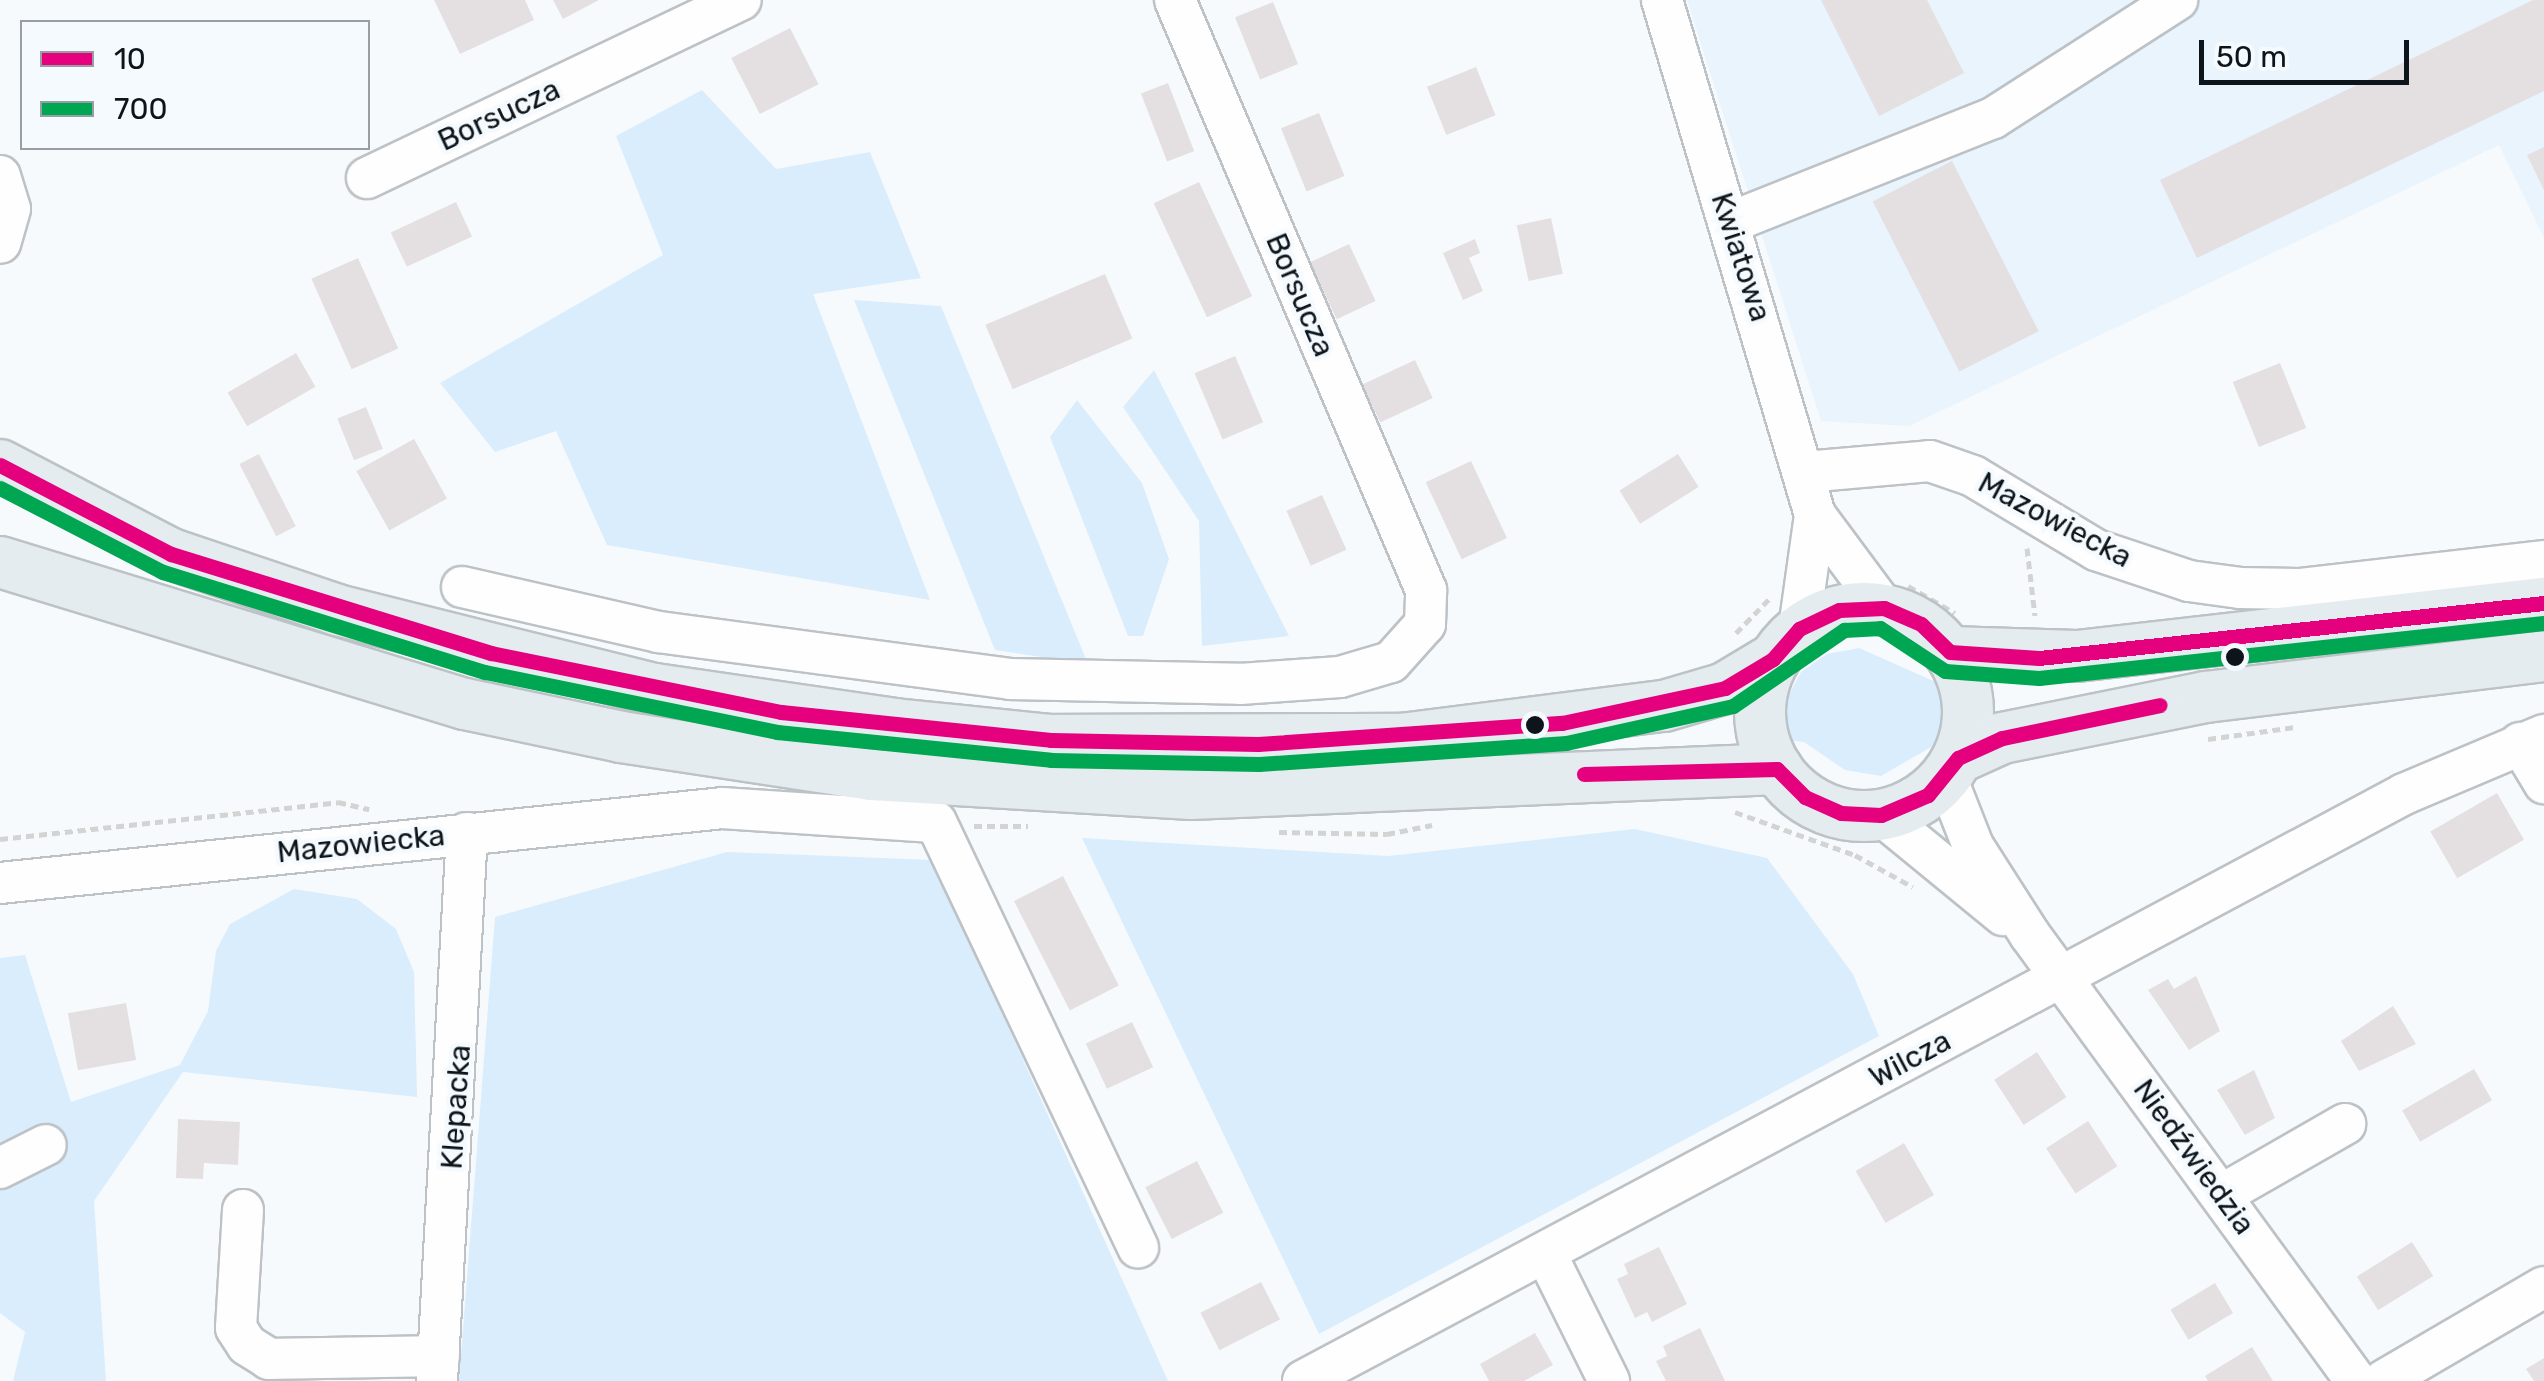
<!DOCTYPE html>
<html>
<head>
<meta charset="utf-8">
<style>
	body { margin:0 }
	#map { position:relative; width:2544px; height:1381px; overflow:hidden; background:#f7fafc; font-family:Rubik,sans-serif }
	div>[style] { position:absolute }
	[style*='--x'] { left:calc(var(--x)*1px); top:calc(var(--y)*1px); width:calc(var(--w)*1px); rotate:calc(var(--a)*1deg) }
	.built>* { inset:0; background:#e9f4fd }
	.green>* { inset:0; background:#d9edfd }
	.building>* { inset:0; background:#e4e0e2; transform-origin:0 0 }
	.path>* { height:5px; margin-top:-2.5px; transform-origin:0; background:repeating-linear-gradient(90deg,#d2d3d3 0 8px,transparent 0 13px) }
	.roads { filter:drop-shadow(2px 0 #bcc2c6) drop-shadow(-2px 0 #bcc2c6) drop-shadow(0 2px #bcc2c6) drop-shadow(0 -2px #bcc2c6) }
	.minor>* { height:40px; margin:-20px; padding:0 20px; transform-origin:20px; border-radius:20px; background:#fefeff }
	.major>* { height:50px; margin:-25px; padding:0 25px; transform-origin:25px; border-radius:25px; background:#e5ecf0 }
	.major>.ring { margin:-25px; padding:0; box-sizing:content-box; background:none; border:50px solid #e5ecf0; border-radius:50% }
	.bus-1>* { height:15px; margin:-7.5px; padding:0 7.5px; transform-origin:7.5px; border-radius:7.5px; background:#e5007d }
	.bus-2>* { height:15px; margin:-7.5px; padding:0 7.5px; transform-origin:7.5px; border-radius:7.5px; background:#00a651 }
	.dots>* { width:28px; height:28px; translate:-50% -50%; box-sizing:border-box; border:5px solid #f5fafe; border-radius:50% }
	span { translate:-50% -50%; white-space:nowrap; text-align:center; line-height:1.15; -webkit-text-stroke:9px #f5fafe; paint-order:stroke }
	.street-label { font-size:30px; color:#0d151b }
	.legend { position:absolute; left:20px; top:20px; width:350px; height:130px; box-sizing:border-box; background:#f5fafe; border:2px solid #989ea3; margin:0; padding:12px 18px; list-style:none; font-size:30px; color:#0d151b }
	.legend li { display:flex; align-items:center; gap:20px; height:50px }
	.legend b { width:50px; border:2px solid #989ea3 }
	.scale { position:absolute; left:2199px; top:40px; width:210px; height:45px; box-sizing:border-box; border:5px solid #0d151b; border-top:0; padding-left:12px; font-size:30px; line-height:35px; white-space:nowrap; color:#0d151b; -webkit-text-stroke:8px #f5fafe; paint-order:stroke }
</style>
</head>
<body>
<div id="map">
	<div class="built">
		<div style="clip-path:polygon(1687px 0,2544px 0,2544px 238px,2499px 145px,1909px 426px,1821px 421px)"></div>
	</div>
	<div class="green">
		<div style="clip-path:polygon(702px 90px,776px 169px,870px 152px,921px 278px,813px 294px,930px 600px,607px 545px,556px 431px,495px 452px,440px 383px,663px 255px,616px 136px)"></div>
		<div style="clip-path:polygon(854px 300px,941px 306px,1088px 664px,995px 650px)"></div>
		<div style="clip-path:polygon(1154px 370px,1289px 636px,1202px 646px,1199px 521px,1123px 407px)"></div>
		<div style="clip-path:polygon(1077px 400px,1142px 483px,1169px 559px,1143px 636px,1128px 636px,1050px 437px)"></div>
		<div style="clip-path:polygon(1859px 648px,1947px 687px,1946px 717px,1933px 746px,1881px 776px,1845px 770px,1804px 742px,1783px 740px,1784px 704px,1801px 672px,1827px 654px)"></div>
		<div style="clip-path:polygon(1635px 829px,1767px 858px,1853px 974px,1879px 1036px,1319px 1334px,1082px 838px,1388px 856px)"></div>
		<div style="clip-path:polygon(727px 852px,933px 860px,1168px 1381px,459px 1381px,495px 917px)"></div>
		<div style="clip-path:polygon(294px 889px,357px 899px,396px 929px,414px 972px,417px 1097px,183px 1072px,94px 1201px,106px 1381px,13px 1381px,25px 1332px,0 1313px,0 958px,25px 955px,71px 1102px,180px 1065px,208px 1011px,216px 951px,230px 924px)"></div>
	</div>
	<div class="building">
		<div style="clip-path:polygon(434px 0,525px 0,534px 20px,460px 54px)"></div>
		<div style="clip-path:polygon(553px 0,599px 0,563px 19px)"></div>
		<div style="clip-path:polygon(1821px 0,1927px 0,1964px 73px,1879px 116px)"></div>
		<div style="clip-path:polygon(2533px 0,2544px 0,2544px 91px,2197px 258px,2160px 180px)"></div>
		<div style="left:1273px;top:2px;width:67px;height:41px;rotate:68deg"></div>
		<div style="left:790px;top:28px;width:63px;height:66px;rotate:63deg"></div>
		<div style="left:1476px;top:67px;width:52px;height:53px;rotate:68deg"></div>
		<div style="left:1168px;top:83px;width:73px;height:29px;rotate:69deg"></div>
		<div style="left:1319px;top:113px;width:68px;height:41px;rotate:68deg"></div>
		<div style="clip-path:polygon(2544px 147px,2544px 190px,2527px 155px)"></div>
		<div style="left:1952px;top:161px;width:191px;height:89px;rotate:63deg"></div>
		<div style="left:1199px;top:182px;width:126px;height:50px;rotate:65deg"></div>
		<div style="left:456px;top:202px;width:38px;height:72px;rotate:65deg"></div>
		<div style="left:1551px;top:218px;width:57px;height:35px;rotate:78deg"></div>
		<div style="clip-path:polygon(1475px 239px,1480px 253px,1469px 258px,1483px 291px,1463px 300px,1443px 253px)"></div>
		<div style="left:1349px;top:244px;width:63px;height:43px;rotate:65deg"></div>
		<div style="left:358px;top:258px;width:99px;height:51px;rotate:66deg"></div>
		<div style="left:1105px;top:274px;width:70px;height:130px;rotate:67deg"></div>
		<div style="left:296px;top:353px;width:39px;height:79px;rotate:60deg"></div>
		<div style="left:1235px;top:356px;width:72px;height:44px;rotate:67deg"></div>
		<div style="left:1415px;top:360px;width:42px;height:58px;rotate:65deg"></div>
		<div style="left:2280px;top:363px;width:70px;height:51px;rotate:68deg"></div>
		<div style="left:366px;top:407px;width:45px;height:31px;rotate:68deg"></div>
		<div style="left:414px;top:439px;width:68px;height:66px;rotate:61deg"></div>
		<div style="left:259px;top:454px;width:81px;height:22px;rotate:63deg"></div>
		<div style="left:1678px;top:454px;width:39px;height:69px;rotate:58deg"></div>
		<div style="left:1471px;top:461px;width:85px;height:50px;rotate:65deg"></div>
		<div style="left:1322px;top:495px;width:60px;height:39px;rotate:66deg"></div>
		<div style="left:2497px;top:793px;width:54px;height:77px;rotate:60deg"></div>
		<div style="left:1063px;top:876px;width:123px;height:55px;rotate:63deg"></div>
		<div style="clip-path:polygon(2196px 976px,2220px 1031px,2189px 1050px,2148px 990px,2168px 979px,2174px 989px)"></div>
		<div style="left:126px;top:1003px;width:58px;height:59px;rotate:80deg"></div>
		<div style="clip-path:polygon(2393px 1006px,2416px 1044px,2359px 1071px,2341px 1041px)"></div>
		<div style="left:1132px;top:1022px;width:50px;height:51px;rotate:65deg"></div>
		<div style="left:2037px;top:1052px;width:54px;height:51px;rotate:57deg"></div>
		<div style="left:2474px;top:1069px;width:36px;height:83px;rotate:60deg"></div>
		<div style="clip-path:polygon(2254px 1070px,2275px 1118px,2245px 1135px,2217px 1090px)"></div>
		<div style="clip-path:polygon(178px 1119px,240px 1122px,238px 1165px,204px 1163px,203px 1179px,176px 1178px)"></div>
		<div style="left:2088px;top:1121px;width:54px;height:50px;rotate:57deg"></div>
		<div style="left:1904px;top:1143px;width:60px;height:56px;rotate:60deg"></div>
		<div style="left:1197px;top:1161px;width:58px;height:58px;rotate:63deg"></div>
		<div style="left:2412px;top:1242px;width:40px;height:65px;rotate:58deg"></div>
		<div style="clip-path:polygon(1659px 1247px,1687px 1304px,1652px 1322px,1647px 1312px,1635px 1318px,1617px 1279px,1628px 1274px,1624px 1264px)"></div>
		<div style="left:1261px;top:1282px;width:42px;height:68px;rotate:63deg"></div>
		<div style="left:2215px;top:1283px;width:35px;height:52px;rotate:59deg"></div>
		<div style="clip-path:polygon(1700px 1328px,1725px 1381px,1666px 1381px,1656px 1361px,1667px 1356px,1663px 1346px)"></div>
		<div style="clip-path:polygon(1535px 1333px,1553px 1365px,1524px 1381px,1489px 1381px,1480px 1364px)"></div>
		<div style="clip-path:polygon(2252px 1347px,2273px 1381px,2208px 1381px,2205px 1376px)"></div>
		<div style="clip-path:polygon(2544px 1358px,2544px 1381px,2534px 1381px,2526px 1369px)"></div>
	</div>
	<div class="path">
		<div style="--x:2027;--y:548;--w:68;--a:83.3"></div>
		<div style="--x:1908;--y:586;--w:54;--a:29.9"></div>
		<div style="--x:1736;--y:633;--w:49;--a:-45.8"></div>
		<div style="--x:2208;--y:739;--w:88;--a:-7.9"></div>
		<div style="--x:1735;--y:812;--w:127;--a:19.7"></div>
		<div style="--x:1855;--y:855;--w:66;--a:28.9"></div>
		<div style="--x:974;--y:826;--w:54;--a:0"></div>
		<div style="--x:1279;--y:832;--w:108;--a:1.1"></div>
		<div style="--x:1387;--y:834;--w:46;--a:-11.3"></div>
		<div style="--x:0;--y:839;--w:340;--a:-6.2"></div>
		<div style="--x:338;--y:802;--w:32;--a:13"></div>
	</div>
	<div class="roads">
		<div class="minor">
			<div style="--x:1662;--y:0;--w:537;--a:73.45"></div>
			<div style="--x:1815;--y:515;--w:115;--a:98"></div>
			<div style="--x:0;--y:176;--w:34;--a:73"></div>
			<div style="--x:10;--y:209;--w:35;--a:106"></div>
			<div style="--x:367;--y:178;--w:414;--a:-25.5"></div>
			<div style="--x:1729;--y:223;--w:284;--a:-21.7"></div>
			<div style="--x:1993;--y:118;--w:219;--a:-32.7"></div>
			<div style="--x:1805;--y:472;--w:125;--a:-5"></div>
			<div style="--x:1930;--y:461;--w:46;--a:19.2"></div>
			<div style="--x:1973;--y:476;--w:144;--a:31"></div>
			<div style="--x:2096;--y:550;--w:98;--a:18.4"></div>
			<div style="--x:2189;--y:581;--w:51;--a:7.8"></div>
			<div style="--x:2240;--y:588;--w:59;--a:1"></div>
			<div style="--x:2299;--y:589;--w:247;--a:-6.5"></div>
			<div style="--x:1815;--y:515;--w:116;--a:53.4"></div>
			<div style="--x:462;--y:587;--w:202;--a:12.9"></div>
			<div style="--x:659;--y:632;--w:354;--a:7.6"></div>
			<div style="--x:1010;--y:679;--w:230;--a:1.2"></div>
			<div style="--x:1240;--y:684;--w:100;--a:-4"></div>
			<div style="--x:1340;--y:677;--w:53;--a:-16.4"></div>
			<div style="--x:1391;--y:662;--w:51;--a:-48.2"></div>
			<div style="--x:1425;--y:624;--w:34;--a:-88"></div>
			<div style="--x:1426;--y:590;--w:641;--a:-113.05"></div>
			<div style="--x:2520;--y:743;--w:47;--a:59"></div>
			<div style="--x:1946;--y:777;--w:74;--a:68.6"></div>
			<div style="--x:1973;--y:846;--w:106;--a:57.4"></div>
			<div style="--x:2030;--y:935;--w:552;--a:53.84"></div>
			<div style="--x:1881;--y:815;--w:158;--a:39.3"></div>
			<div style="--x:0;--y:883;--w:727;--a:-5.92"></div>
			<div style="--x:723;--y:808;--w:213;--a:3.8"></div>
			<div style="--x:936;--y:822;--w:471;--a:64.6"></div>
			<div style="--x:0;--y:1168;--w:51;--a:-26.6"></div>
			<div style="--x:2223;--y:1194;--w:141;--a:-29.8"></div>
			<div style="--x:243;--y:1210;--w:118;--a:93.4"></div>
			<div style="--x:236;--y:1328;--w:20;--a:57"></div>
			<div style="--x:247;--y:1345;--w:26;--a:32"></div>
			<div style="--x:269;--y:1359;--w:170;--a:-1"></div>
			<div style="--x:1546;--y:1254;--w:142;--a:63.6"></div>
			<div style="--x:437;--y:1381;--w:549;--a:-86.87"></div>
			<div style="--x:1303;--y:1381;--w:1248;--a:-28.06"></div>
			<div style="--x:2404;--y:794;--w:152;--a:-22.9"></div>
			<div style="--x:2383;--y:1381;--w:186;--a:-30.3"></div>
		</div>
		<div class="major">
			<div style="--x:0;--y:465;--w:193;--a:27.5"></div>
			<div style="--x:171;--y:554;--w:175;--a:18.6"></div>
			<div style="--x:337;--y:610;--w:328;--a:14"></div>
			<div style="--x:655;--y:689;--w:243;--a:8.3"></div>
			<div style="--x:895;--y:724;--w:157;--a:5.9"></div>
			<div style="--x:1051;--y:740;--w:350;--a:-0.2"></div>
			<div style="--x:1401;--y:739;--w:265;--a:-7.2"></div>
			<div style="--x:1664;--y:706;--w:64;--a:-16.4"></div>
			<div style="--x:1725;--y:688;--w:56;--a:-31.1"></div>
			<div style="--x:0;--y:562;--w:486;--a:17"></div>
			<div style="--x:465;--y:704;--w:159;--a:11.9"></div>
			<div style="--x:621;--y:737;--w:254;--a:8.6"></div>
			<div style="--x:872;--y:775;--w:320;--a:3.4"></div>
			<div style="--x:1191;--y:794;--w:587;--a:-2.44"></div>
			<div class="ring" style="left:1760px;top:608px;width:158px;height:158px"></div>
			<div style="--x:1950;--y:652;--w:127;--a:1.8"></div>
			<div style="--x:2077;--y:656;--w:470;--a:-6.5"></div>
			<div style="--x:1958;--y:758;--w:48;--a:-24.4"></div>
			<div style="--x:2002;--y:738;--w:208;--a:-11.4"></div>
			<div style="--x:2206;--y:697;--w:340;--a:-6.9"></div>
		</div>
	</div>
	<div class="bus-1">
		<div style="--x:0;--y:465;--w:193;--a:27.5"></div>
		<div style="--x:171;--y:554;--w:335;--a:17.2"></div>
		<div style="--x:491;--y:653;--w:296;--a:11.5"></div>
		<div style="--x:781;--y:712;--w:271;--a:5.9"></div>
		<div style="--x:1051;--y:740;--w:207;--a:1.1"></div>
		<div style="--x:1258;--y:744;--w:305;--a:-4"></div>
		<div style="--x:1562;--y:723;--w:167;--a:-12.1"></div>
		<div style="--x:1725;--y:688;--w:56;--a:-31.1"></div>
		<div style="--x:1773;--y:659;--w:40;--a:-49"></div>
		<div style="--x:1799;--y:629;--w:44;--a:-25.4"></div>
		<div style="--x:1839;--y:610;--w:45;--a:-2.5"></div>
		<div style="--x:1884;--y:608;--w:40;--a:23.4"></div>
		<div style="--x:1921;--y:624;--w:40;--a:44"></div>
		<div style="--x:1950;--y:652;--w:89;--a:3.9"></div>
		<div style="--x:2039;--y:658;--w:508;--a:-6.22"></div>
		<div style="--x:1584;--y:774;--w:193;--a:-1.5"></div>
		<div style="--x:1777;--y:769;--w:40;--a:45"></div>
		<div style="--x:1805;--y:797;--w:39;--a:24"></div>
		<div style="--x:1841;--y:813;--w:40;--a:2.9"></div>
		<div style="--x:1881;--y:815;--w:51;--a:-23.1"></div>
		<div style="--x:1928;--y:795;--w:48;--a:-51"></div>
		<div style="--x:1958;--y:758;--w:48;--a:-24.4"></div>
		<div style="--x:2002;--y:738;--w:161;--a:-11.8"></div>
	</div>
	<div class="bus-2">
		<div style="--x:0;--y:488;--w:183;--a:27.3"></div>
		<div style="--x:163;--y:572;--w:337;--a:17.3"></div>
		<div style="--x:485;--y:672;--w:298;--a:11.6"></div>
		<div style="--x:777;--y:732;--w:275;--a:5.8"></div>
		<div style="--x:1051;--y:760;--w:208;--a:1.1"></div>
		<div style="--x:1259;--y:764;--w:308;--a:-3.9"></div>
		<div style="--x:1566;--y:743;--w:171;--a:-12.5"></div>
		<div style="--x:1733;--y:706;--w:135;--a:-34.4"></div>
		<div style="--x:1844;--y:630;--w:36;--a:-3"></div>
		<div style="--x:1880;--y:628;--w:78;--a:33.5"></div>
		<div style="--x:1945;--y:671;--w:94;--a:4.3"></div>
		<div style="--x:2039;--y:678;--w:508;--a:-6.22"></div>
	</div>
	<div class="dots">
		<div style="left:2235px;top:657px;background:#0d151b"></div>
		<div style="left:1535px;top:725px;background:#0d151b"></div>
	</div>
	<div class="street-label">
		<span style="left:499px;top:115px;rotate:-25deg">Borsucza</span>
		<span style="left:1741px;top:257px;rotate:72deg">Kwiatowa</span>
		<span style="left:1300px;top:295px;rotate:67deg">Borsucza</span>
		<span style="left:2055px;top:520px;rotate:28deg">Mazowiecka</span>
		<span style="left:361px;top:844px;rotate:-6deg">Mazowiecka</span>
		<span style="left:1910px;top:1059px;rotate:-28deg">Wilcza</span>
		<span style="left:456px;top:1107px;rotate:-86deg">Klepacka</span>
		<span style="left:2194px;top:1157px;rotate:54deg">Niedźwiedzia</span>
	</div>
	<ul class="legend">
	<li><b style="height:12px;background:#e5007d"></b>10</li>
	<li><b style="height:12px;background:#00a651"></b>700</li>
	</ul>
	<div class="scale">50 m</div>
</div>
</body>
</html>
